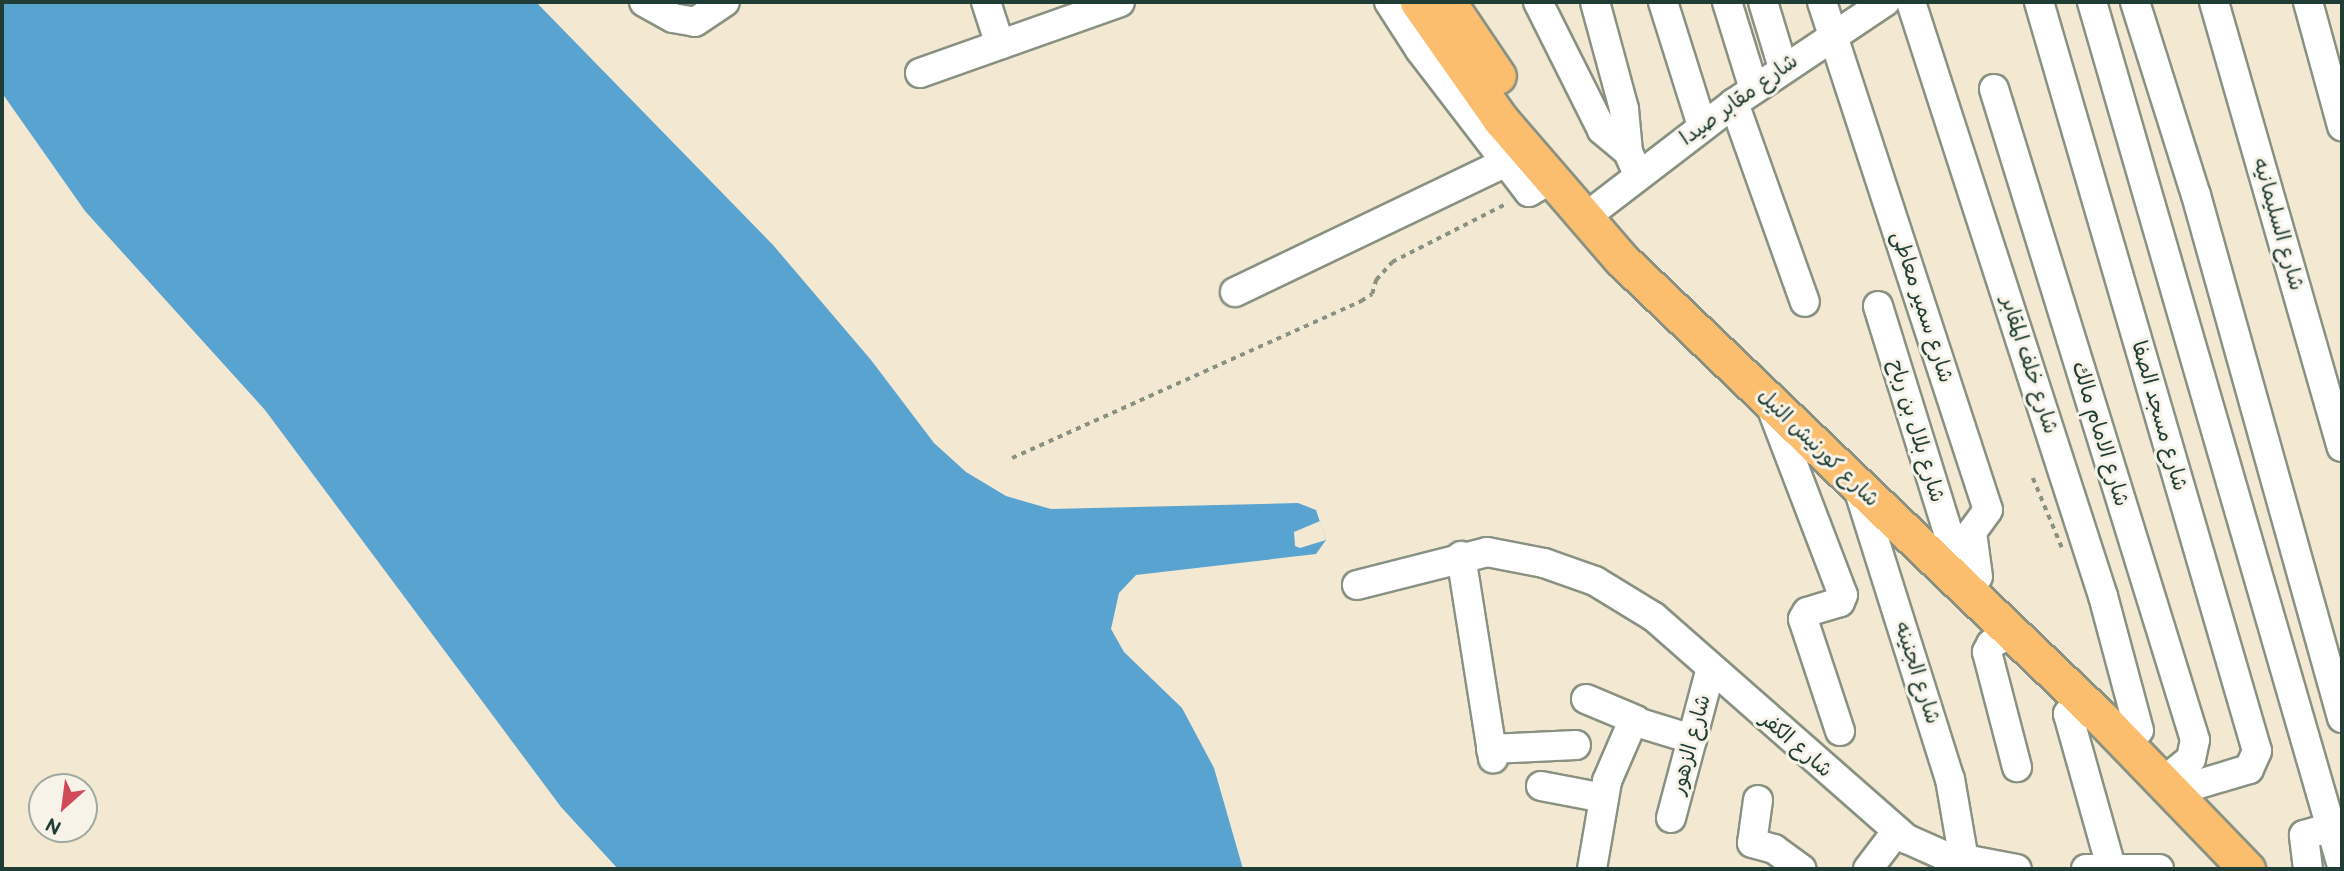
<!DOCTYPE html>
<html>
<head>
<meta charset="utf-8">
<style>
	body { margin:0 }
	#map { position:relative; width:2344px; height:871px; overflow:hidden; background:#f3e8d1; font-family:"Balsamiq Sans","Playpen Sans Arabic",sans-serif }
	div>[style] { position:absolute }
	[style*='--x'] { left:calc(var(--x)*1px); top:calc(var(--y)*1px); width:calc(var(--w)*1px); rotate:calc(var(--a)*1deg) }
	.water>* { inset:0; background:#59a3d1 }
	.pier>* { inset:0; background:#f3e8d1 }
	.path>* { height:3.5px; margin-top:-1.75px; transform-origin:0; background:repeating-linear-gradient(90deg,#899282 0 5px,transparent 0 10px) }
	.roads { filter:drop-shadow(2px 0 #899282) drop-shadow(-2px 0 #899282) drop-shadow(0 2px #899282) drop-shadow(0 -2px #899282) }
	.minor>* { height:28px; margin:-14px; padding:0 14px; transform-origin:14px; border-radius:14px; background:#fff }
	.major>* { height:35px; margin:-17.5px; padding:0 17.5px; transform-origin:17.5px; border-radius:17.5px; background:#fbbd6e }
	span { translate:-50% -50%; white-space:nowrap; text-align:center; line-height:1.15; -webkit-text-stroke:6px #f7f3e8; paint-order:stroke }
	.street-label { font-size:21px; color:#1f3d34 }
	.frame { position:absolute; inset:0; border:4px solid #1f3d34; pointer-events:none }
	.north { position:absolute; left:28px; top:773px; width:70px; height:70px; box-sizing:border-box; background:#f7f3e8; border:2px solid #a1aaa0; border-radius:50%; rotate:208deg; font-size:19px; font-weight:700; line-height:28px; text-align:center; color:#1f3d34 }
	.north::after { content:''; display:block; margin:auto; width:24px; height:32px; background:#d1495b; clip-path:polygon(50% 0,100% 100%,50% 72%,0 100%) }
</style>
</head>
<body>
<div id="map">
	<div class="water">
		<div style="clip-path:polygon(2px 2px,536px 2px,773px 245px,871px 360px,934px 443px,966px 472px,1006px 496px,1051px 509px,1298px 503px,1316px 510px,1326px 540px,1316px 554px,1136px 575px,1119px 593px,1111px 629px,1124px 652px,1182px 708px,1214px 768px,1243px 869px,618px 869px,561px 807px,265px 410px,85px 211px,2px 93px)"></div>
	</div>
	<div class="pier">
		<div style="clip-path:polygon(1320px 521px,1326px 540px,1300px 548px,1295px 546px,1294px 532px)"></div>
	</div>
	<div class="path">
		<div style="--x:1012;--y:458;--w:383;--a:-24.2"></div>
		<div style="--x:1361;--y:301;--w:13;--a:-32"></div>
		<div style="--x:1372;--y:294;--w:15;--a:-74"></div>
		<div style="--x:1376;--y:280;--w:24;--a:-48"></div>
		<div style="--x:1392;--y:262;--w:130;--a:-27"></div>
		<div style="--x:2033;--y:478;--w:78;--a:67.4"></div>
	</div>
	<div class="roads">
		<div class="minor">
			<div style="--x:644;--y:2;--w:33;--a:29"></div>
			<div style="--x:673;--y:18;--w:22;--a:10"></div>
			<div style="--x:695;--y:22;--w:36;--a:-34"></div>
			<div style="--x:986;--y:2;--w:45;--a:72"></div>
			<div style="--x:1389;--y:2;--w:57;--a:57.1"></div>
			<div style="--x:1420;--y:50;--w:179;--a:52.5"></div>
			<div style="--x:1529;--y:192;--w:24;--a:-30"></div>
			<div style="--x:1538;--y:2;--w:143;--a:63.4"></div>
			<div style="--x:1602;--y:130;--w:34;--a:40"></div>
			<div style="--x:1628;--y:152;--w:24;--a:66"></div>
			<div style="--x:1595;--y:2;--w:111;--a:74.8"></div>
			<div style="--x:1624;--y:109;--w:43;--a:84.7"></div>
			<div style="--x:1663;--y:2;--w:130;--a:72.5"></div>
			<div style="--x:1727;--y:2;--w:91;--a:72.8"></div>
			<div style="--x:1763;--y:2;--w:69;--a:73.1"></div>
			<div style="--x:1822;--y:2;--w:534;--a:71.9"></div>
			<div style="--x:1988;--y:510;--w:27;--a:126"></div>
			<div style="--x:1972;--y:532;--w:45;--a:82.4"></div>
			<div style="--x:1911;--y:2;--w:624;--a:72.09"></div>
			<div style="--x:2103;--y:596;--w:139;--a:75"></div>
			<div style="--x:2039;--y:2;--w:780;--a:73.77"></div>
			<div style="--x:2257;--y:751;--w:20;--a:114"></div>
			<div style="--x:2249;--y:769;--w:63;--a:163.3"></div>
			<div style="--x:2092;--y:2;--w:899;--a:73.86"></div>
			<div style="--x:2135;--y:2;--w:202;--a:72.5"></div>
			<div style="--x:2196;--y:195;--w:543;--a:74.4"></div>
			<div style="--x:2214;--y:2;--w:463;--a:74"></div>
			<div style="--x:2308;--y:2;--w:129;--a:74.7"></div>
			<div style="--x:920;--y:73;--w:212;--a:-19.5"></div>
			<div style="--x:1994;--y:89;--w:681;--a:72.84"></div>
			<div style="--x:2195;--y:740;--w:19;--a:102"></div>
			<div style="--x:2191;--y:759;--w:21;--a:141"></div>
			<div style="--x:1734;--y:103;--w:211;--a:70.4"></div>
			<div style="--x:1600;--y:206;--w:169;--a:-37.5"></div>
			<div style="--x:1734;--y:103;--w:182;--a:-33.8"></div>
			<div style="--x:1235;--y:292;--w:301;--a:-25.6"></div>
			<div style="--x:1878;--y:306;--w:261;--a:72.8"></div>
			<div style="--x:1770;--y:404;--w:204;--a:69.1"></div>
			<div style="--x:1843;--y:595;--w:8;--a:113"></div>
			<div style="--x:1840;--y:602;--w:34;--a:163"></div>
			<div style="--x:1807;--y:612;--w:8;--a:120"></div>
			<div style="--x:1803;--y:619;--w:118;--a:71.7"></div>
			<div style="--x:1858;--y:488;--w:305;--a:72.5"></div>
			<div style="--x:1950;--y:779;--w:82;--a:80.2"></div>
			<div style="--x:1461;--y:556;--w:205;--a:81"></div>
			<div style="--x:1357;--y:585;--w:134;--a:-14.2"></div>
			<div style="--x:1487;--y:552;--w:58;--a:10.9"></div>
			<div style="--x:1544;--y:563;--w:54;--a:19.4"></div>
			<div style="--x:1595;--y:581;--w:69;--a:31.4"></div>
			<div style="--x:1654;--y:617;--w:337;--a:41.3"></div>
			<div style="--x:1907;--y:839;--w:39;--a:24"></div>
			<div style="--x:1943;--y:855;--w:75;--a:10.7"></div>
			<div style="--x:2013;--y:632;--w:25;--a:151"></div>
			<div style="--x:1991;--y:644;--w:9;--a:117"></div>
			<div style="--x:1987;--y:652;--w:119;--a:75.4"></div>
			<div style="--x:2080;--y:698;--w:20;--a:127"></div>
			<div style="--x:2068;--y:714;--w:159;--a:74.3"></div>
			<div style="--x:1586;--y:699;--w:54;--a:22.8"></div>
			<div style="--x:1491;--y:749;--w:85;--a:-2.7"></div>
			<div style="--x:1541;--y:786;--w:64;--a:10.8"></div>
			<div style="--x:1758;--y:800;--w:43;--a:97.9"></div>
			<div style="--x:1752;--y:843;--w:23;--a:15"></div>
			<div style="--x:1774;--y:849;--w:34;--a:36"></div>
			<div style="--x:1671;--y:818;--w:152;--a:-75.1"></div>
			<div style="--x:1592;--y:869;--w:89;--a:-80.3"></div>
			<div style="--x:1607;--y:781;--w:65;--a:-66.6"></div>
			<div style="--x:1633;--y:721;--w:62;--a:17"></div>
			<div style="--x:1868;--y:869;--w:48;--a:-52.7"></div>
			<div style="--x:2086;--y:869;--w:73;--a:0"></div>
			<div style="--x:2308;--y:869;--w:34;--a:-97"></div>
			<div style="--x:2304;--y:835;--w:40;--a:-16"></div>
		</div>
		<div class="major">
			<div style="--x:1418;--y:2;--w:144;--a:54.9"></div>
			<div style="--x:1501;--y:120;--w:184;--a:49.2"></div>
			<div style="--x:1621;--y:259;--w:666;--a:43.72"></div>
			<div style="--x:2102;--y:719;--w:209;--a:46"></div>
			<div style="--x:1448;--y:2;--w:89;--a:56"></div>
		</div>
	</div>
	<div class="street-label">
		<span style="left:1739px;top:100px;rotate:-36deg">شارع مقابر صيدا</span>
		<span style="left:2278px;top:224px;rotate:74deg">شارع السليمانيه</span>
		<span style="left:1922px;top:307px;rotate:72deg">شارع سمير معاطى</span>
		<span style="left:2029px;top:365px;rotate:72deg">شارع خلف المقابر</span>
		<span style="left:2159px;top:416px;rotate:74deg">شارع مسجد الصفا</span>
		<span style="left:1916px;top:431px;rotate:73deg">شارع بلال بن رباح</span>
		<span style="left:2100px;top:434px;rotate:73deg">شارع الامام مالك</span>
		<span style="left:1818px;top:448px;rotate:44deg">شارع كورنيش النيل</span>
		<span style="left:1917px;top:673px;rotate:72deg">شارع الجنينه</span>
		<span style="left:1691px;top:745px;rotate:-75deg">شارع الزهور</span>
		<span style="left:1796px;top:745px;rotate:41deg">شارع الكفر</span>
	</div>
	<div class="frame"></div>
	<div class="north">N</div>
</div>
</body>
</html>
